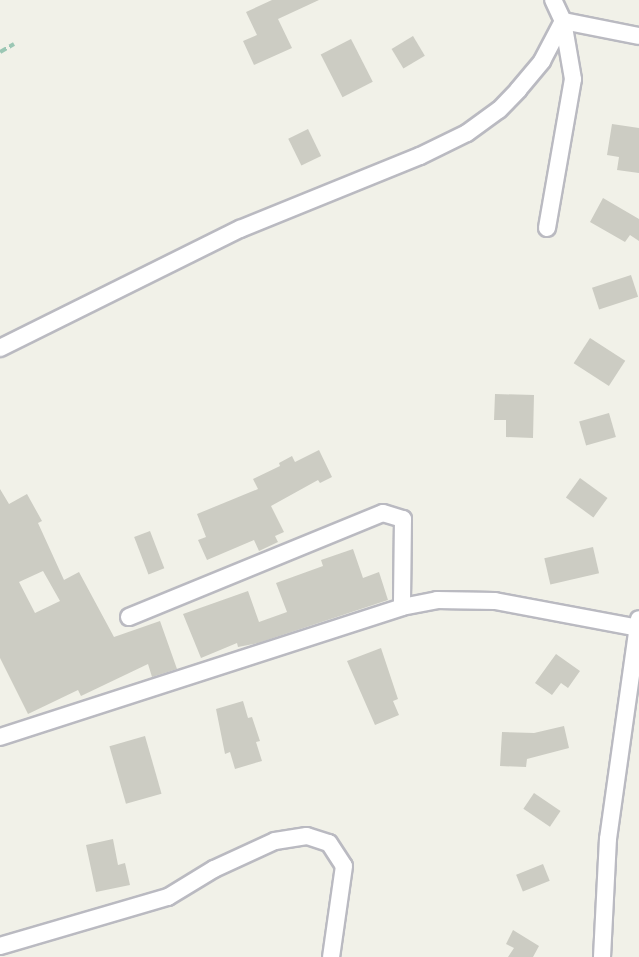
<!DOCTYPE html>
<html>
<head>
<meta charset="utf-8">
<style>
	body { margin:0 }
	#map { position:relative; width:639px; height:957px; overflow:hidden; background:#f1f1e8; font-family:"Public Sans",sans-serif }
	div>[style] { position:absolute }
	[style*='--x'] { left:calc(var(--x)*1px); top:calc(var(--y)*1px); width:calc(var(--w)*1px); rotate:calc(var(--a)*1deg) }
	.building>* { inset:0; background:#ccccc3; transform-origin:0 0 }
	.path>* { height:3.5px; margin-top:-1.75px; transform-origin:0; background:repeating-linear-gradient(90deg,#9bc7b4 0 7px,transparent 0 10.5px) }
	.roads { filter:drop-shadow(2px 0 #babac1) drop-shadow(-2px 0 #babac1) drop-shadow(0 2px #babac1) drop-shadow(0 -2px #babac1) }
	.minor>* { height:16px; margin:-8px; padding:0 8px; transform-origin:8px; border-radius:8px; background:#fff }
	span { translate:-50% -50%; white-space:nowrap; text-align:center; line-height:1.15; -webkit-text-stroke:6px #fff; paint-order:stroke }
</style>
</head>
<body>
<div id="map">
	<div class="building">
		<div style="clip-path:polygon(272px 0,319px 0,278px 19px,292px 48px,254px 65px,243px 41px,257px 35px,246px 12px)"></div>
		<div style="left:413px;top:36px;width:23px;height:25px;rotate:59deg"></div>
		<div style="left:351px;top:39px;width:48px;height:34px;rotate:63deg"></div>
		<div style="clip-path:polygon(612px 124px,639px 128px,639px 173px,617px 170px,619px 157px,607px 155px)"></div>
		<div style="left:308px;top:129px;width:30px;height:22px;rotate:64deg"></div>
		<div style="clip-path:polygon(603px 198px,639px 219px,639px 241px,630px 235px,625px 242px,590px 222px)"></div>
		<div style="left:631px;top:275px;width:23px;height:41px;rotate:72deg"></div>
		<div style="left:590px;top:338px;width:42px;height:30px;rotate:33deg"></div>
		<div style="clip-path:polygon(495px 394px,534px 395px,533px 438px,506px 437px,506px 420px,494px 420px)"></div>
		<div style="left:609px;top:413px;width:25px;height:31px;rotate:74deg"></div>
		<div style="clip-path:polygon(319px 450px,332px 477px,320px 483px,318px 480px,271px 506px,284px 532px,275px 536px,278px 542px,259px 551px,254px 540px,207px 560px,198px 540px,206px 537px,197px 514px,258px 489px,253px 479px,280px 466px,279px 463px,292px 456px,295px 462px)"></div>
		<div style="left:580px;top:478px;width:34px;height:24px;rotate:36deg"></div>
		<div style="clip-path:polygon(evenodd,0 489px,9px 504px,27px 494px,42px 521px,38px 523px,64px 580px,79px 572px,114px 637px,160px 621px,177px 669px,152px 677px,148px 664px,81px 696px,78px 690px,28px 714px,0 658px,0 489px,43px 571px,60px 601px,35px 613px,19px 582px,43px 571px)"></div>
		<div style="left:150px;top:531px;width:40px;height:17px;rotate:69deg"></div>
		<div style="left:593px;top:547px;width:27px;height:50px;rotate:77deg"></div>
		<div style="clip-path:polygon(353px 549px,363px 578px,379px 572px,388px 600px,258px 643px,238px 647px,237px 643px,201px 658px,183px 614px,248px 591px,259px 622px,287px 612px,276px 583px,323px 566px,321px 560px)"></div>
		<div style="clip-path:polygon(381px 648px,398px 699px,393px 701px,399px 715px,375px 725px,347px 661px)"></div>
		<div style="clip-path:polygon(556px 654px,580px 671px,568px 688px,561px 683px,552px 695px,535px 683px)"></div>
		<div style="clip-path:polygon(243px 701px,248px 718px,252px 717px,260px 741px,256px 742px,262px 761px,235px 769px,230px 752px,225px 754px,216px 709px)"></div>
		<div style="clip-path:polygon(564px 726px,569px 748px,527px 759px,526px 767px,500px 766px,502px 732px,534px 733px)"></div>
		<div style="left:145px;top:736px;width:60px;height:37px;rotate:74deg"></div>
		<div style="left:534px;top:793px;width:32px;height:19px;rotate:34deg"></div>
		<div style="clip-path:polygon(113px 839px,118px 865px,125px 863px,130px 885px,96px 892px,86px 845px)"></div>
		<div style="left:543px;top:864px;width:18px;height:29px;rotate:68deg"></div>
		<div style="clip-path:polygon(513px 930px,539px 946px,533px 957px,508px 957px,514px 948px,506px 944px)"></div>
	</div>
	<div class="path">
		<div style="--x:0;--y:52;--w:16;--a:-30"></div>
	</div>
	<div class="roads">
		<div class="minor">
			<div style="--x:563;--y:21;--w:77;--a:11.2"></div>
			<div style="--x:547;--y:228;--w:151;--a:-80.1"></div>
			<div style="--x:573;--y:79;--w:59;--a:-99.8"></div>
			<div style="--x:563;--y:21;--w:23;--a:-115"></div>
			<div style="--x:0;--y:348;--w:268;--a:-26.4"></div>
			<div style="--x:240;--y:229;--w:194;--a:-22.1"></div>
			<div style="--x:420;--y:156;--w:52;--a:-26.1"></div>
			<div style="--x:467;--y:133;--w:39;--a:-36"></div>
			<div style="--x:499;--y:110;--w:28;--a:-46"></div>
			<div style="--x:518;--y:90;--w:38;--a:-50"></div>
			<div style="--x:542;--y:61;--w:45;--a:-62.3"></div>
			<div style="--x:129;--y:617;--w:274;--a:-22.3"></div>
			<div style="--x:383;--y:513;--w:21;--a:17"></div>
			<div style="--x:403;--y:519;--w:88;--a:90.7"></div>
			<div style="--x:0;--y:737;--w:422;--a:-17.9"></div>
			<div style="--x:402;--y:607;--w:36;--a:-11"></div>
			<div style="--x:437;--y:600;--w:58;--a:1"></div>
			<div style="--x:495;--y:601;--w:147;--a:10.6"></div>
			<div style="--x:0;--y:946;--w:175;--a:-16.3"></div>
			<div style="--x:168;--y:897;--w:54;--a:-31.3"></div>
			<div style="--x:214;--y:869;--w:67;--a:-24.7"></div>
			<div style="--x:275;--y:841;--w:32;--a:-9"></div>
			<div style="--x:307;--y:836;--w:23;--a:18"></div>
			<div style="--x:329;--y:843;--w:27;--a:57"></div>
			<div style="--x:344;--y:866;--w:92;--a:98.1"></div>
			<div style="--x:602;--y:957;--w:118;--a:-87.1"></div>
			<div style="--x:608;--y:839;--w:222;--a:-82"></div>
		</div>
	</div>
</div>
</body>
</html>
